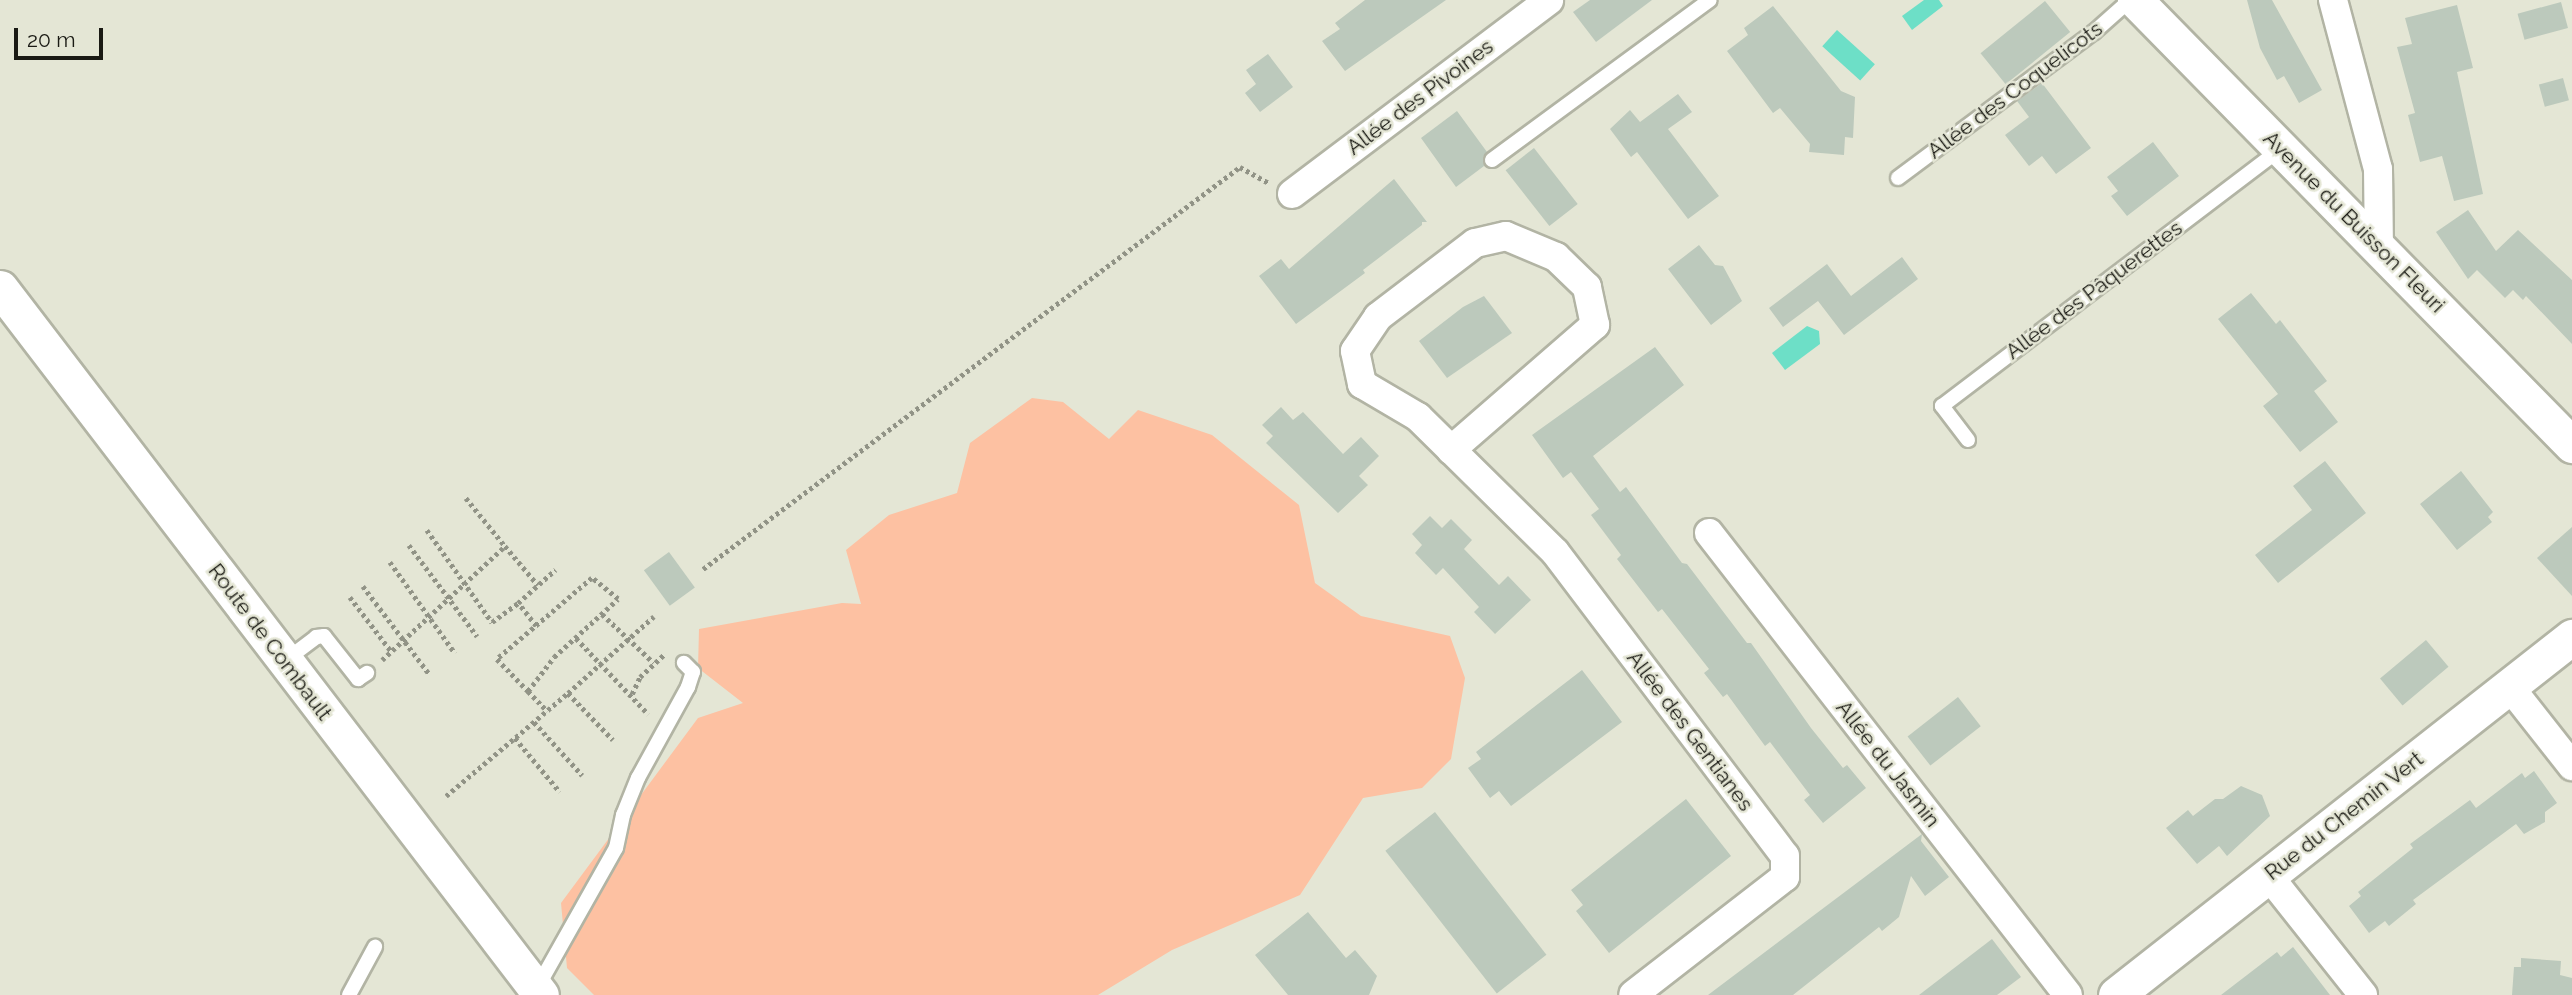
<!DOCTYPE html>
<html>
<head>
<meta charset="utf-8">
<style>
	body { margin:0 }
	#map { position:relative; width:2572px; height:995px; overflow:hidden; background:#e4e6d5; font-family:Raleway,sans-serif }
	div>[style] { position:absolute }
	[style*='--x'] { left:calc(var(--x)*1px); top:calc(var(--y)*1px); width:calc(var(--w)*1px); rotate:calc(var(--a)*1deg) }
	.green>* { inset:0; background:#fdc1a2 }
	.water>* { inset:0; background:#6ddfc7; transform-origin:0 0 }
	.building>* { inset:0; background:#bcc9bc; transform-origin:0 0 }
	.path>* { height:4.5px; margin-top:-2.25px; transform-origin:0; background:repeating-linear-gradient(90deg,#919386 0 3.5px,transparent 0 7px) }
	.roads { filter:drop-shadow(2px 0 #b2b4a4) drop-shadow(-2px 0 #b2b4a4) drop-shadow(0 2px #b2b4a4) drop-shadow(0 -2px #b2b4a4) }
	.service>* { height:14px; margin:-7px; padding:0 7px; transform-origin:7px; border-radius:7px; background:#fff }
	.minor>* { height:28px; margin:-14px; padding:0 14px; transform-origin:14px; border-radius:14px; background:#fff }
	.tertiary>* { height:35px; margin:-17.5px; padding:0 17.5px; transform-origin:17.5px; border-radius:17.5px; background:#fff }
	span { translate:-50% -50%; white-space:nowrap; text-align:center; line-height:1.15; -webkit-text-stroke:5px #e4e6d5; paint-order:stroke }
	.street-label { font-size:21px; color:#1a1a14 }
	.scale { position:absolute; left:14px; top:28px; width:89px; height:32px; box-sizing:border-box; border:4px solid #1a1a14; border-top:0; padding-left:9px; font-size:21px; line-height:24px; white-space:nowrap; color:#1a1a14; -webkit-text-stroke:5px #e4e6d5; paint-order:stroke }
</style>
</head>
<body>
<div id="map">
	<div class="green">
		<div style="clip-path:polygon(1032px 398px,1063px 402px,1109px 439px,1138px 410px,1212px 435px,1299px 505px,1315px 583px,1361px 616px,1450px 636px,1465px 678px,1451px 759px,1422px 788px,1363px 798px,1300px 895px,1172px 950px,1098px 995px,594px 995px,567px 968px,561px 903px,698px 718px,743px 703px,698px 668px,699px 629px,842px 603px,861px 604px,846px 550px,889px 515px,957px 493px,970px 443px)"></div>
	</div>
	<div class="water">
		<div style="clip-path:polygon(1924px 0,1939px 0,1943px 6px,1912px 30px,1902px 16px)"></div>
		<div style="left:1837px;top:30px;width:51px;height:22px;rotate:42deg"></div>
		<div style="clip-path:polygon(1807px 326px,1819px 331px,1820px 344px,1785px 370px,1772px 353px)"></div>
	</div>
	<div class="building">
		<div style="clip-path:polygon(1365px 0,1446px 0,1345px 71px,1322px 41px,1340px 29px,1335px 23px)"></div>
		<div style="clip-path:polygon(1590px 0,1652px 0,1596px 42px,1573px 12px)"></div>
		<div style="clip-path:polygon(2247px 0,2272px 0,2322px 90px,2299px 103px,2284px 76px,2277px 80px,2260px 48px)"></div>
		<div style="left:2045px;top:1px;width:40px;height:83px;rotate:51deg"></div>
		<div style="left:2561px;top:2px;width:27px;height:45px;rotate:75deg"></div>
		<div style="clip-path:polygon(2457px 5px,2473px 68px,2457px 72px,2483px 194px,2454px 201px,2442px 156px,2420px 162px,2408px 115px,2415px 113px,2397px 47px,2412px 44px,2405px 18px)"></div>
		<div style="clip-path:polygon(1773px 6px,1841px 91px,1855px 97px,1853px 138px,1845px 137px,1844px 155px,1809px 152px,1810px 144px,1780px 108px,1773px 113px,1727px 51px,1748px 35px,1744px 28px)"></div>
		<div style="clip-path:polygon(1268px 54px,1293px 87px,1260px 112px,1245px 93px,1256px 84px,1246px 70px)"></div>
		<div style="left:2563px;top:78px;width:23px;height:25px;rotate:75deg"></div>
		<div style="clip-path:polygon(2042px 83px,2091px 148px,2056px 174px,2042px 156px,2029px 166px,2005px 135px,2029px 117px,2017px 101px)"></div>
		<div style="clip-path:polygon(1678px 94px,1692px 112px,1668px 129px,1719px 196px,1688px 219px,1637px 152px,1631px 157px,1610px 129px,1630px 110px,1640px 122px)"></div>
		<div style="clip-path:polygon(1457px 111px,1487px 152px,1483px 157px,1484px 166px,1456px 187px,1421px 138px)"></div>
		<div style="clip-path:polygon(2153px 142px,2179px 176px,2127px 216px,2111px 196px,2118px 191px,2107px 177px)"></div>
		<div style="left:1534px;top:148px;width:71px;height:36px;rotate:52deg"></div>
		<div style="clip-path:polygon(1394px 179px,1427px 222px,1422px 222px,1422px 225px,1363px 270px,1365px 273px,1296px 324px,1259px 276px,1281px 259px,1289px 269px)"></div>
		<div style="clip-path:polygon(2468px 210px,2496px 251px,2518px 230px,2572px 280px,2572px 344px,2526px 296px,2523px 300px,2513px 290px,2505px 298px,2477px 270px,2468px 279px,2436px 232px)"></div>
		<div style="clip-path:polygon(1699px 245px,1715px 265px,1723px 266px,1742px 301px,1711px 325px,1668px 269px)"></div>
		<div style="clip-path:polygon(1902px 257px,1918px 279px,1844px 335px,1818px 301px,1783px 327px,1769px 308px,1827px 264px,1851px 296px)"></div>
		<div style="clip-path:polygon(2251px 293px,2276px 324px,2280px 320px,2327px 381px,2314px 391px,2338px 422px,2300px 452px,2263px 406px,2278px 394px,2218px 319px)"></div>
		<div style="clip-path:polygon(1484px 296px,1512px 333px,1447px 378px,1419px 341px,1463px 307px)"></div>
		<div style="clip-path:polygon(1655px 347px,1684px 385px,1593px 456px,1620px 492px,1626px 487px,1682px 563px,1687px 564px,1747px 643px,1751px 643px,1811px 728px,1843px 768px,1847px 765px,1866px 788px,1823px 823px,1804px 800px,1810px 795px,1770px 742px,1765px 746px,1727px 694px,1723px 697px,1704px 673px,1709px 669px,1662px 609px,1658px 612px,1617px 559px,1621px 555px,1591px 515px,1599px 509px,1571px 472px,1563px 478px,1532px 435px)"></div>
		<div style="clip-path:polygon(1281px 407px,1293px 420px,1303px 412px,1343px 454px,1361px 437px,1379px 456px,1359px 476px,1368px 485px,1338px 513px,1266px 443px,1273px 436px,1262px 425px)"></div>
		<div style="clip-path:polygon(2325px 461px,2366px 513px,2278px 583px,2255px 555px,2312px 510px,2293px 486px)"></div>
		<div style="clip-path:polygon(2461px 471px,2493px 512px,2488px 517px,2492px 522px,2457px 550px,2420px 504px)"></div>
		<div style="clip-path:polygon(1430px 516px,1442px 528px,1451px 519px,1472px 540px,1464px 549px,1499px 585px,1508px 576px,1531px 600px,1495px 634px,1474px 612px,1479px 607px,1443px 568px,1436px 575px,1415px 553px,1422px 545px,1412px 534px)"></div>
		<div style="clip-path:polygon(2572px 527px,2572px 596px,2537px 558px)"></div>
		<div style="left:669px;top:552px;width:44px;height:31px;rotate:54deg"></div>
		<div style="left:2426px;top:640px;width:35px;height:60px;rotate:50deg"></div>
		<div style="clip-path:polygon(1582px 670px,1622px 722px,1511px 806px,1499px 791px,1490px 798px,1468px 768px,1481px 759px,1476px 752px)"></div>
		<div style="left:1958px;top:697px;width:37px;height:64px;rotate:52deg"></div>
		<div style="clip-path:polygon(2534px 771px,2557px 803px,2545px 812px,2545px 822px,2524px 834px,2516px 824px,2413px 900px,2416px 904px,2389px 926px,2385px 921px,2369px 933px,2349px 906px,2361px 896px,2358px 892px,2413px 848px,2410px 844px,2470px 800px,2476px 808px,2522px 773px,2525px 778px)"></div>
		<div style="clip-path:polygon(2241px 786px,2262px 795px,2270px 816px,2227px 856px,2219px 846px,2197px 864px,2166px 828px,2188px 810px,2193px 816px,2215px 799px,2223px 799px)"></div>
		<div style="clip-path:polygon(1686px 799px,1731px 856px,1609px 953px,1576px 911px,1583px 905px,1571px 890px)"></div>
		<div style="left:1435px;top:812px;width:181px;height:63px;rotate:52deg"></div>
		<div style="clip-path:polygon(1922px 834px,1921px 841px,1949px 877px,1925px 896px,1911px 876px,1899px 917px,1882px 931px,1879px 927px,1793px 995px,1708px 995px)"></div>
		<div style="clip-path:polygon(1308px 912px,1346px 958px,1355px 950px,1377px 976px,1369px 995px,1288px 995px,1255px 955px)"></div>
		<div style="clip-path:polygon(1992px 939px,2021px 977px,1997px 995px,1919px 995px)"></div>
		<div style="clip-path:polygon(2293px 947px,2330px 995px,2221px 995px,2277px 952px,2281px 957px)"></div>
		<div style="clip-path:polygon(2521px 958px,2561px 961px,2560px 975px,2572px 978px,2572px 995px,2512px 995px,2514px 967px,2521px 967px)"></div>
	</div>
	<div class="path">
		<div style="--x:466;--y:498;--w:62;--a:50.9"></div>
		<div style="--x:427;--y:530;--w:113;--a:54.8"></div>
		<div style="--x:492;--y:622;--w:32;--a:-36"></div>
		<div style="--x:409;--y:545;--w:114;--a:53.2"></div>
		<div style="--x:390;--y:562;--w:112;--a:54.5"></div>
		<div style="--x:703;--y:569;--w:671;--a:-36.82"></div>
		<div style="--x:1240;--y:167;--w:33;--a:29"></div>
		<div style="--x:363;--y:586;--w:111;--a:53"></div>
		<div style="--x:350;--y:597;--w:68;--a:52.8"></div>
		<div style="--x:602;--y:614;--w:71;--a:43.3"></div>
		<div style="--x:536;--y:626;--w:29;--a:-128"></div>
		<div style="--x:518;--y:603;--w:50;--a:-41.7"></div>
		<div style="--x:576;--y:638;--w:105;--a:46.5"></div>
		<div style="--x:382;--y:660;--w:168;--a:-42.8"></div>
		<div style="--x:505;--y:546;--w:51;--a:49.8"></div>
		<div style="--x:528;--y:691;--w:43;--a:-52.6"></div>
		<div style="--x:554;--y:657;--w:86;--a:-42.2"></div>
		<div style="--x:618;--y:599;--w:33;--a:-141"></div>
		<div style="--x:592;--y:578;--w:125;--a:139.5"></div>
		<div style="--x:497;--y:659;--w:45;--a:45.9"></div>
		<div style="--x:528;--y:691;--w:28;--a:46"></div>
		<div style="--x:568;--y:693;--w:115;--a:-41.8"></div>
		<div style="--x:632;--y:694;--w:19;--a:-65"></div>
		<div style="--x:640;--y:677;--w:33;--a:-43"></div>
		<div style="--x:534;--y:722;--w:72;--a:47.8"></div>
		<div style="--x:515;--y:738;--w:70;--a:50.2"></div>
		<div style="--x:446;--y:796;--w:160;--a:-40.2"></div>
		<div style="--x:568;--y:693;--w:65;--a:46.2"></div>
	</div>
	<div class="roads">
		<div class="service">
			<div style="--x:1492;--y:160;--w:270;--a:-36.3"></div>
			<div style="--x:1898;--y:178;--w:244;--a:-36.7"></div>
			<div style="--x:2094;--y:32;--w:48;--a:-41.6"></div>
			<div style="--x:1968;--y:440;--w:43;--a:-127.4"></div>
			<div style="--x:1942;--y:406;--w:425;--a:-37.2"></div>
			<div style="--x:286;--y:660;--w:38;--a:-37"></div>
			<div style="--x:316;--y:637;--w:8;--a:-7"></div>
			<div style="--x:324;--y:636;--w:55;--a:51.7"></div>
			<div style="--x:358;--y:679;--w:11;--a:-34"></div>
			<div style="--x:537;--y:988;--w:161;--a:-60.6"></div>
			<div style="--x:616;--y:848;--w:34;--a:-78"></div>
			<div style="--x:623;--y:815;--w:40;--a:-68"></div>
			<div style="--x:638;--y:778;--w:104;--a:-61.2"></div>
			<div style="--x:688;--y:687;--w:16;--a:-72"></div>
			<div style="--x:693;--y:672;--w:13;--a:-135"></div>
			<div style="--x:349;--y:995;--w:55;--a:-61.6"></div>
		</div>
		<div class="minor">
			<div style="--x:2333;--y:0;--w:175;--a:75.1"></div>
			<div style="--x:2378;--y:169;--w:78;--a:89.3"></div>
			<div style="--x:1292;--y:194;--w:322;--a:-37"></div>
			<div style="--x:1451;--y:450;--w:191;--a:-41"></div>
			<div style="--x:1595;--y:325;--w:39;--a:-102"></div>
			<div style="--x:1587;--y:287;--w:43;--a:-135.9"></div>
			<div style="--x:1556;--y:257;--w:54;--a:-157.2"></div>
			<div style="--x:1506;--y:236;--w:32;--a:167"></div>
			<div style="--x:1475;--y:243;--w:122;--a:142.7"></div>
			<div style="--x:1378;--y:317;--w:41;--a:124.1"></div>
			<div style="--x:1355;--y:351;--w:34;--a:78"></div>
			<div style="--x:1362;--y:384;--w:65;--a:30.5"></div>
			<div style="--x:1418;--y:417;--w:192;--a:44.6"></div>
			<div style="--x:1555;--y:552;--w:381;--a:52.9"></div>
			<div style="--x:1785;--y:856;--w:21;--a:90"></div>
			<div style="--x:1785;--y:877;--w:192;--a:142.2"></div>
			<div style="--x:1709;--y:533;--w:585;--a:52.15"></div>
			<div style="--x:2509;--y:686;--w:102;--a:51.8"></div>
			<div style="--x:2268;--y:875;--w:153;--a:51.6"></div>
		</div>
		<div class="tertiary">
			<div style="--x:2135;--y:0;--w:624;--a:45.52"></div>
			<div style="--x:0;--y:288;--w:890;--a:52.58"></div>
			<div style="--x:2116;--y:995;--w:580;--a:-38.14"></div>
		</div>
	</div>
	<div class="street-label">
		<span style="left:2015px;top:90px;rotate:-37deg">Allée des Coquelicots</span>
		<span style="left:1420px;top:97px;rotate:-37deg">Allée des Pivoines</span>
		<span style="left:2354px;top:222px;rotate:45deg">Avenue du Buisson Fleuri</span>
		<span style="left:2094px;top:290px;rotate:-37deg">Allée des Pâquerettes</span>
		<span style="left:270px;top:642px;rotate:53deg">Route de Combault</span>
		<span style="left:1690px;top:731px;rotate:53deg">Allée des Gentianes</span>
		<span style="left:1888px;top:764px;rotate:52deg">Allée du Jasmin</span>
		<span style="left:2344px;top:816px;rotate:-38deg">Rue du Chemin Vert</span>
	</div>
	<div class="scale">20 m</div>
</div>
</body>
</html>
